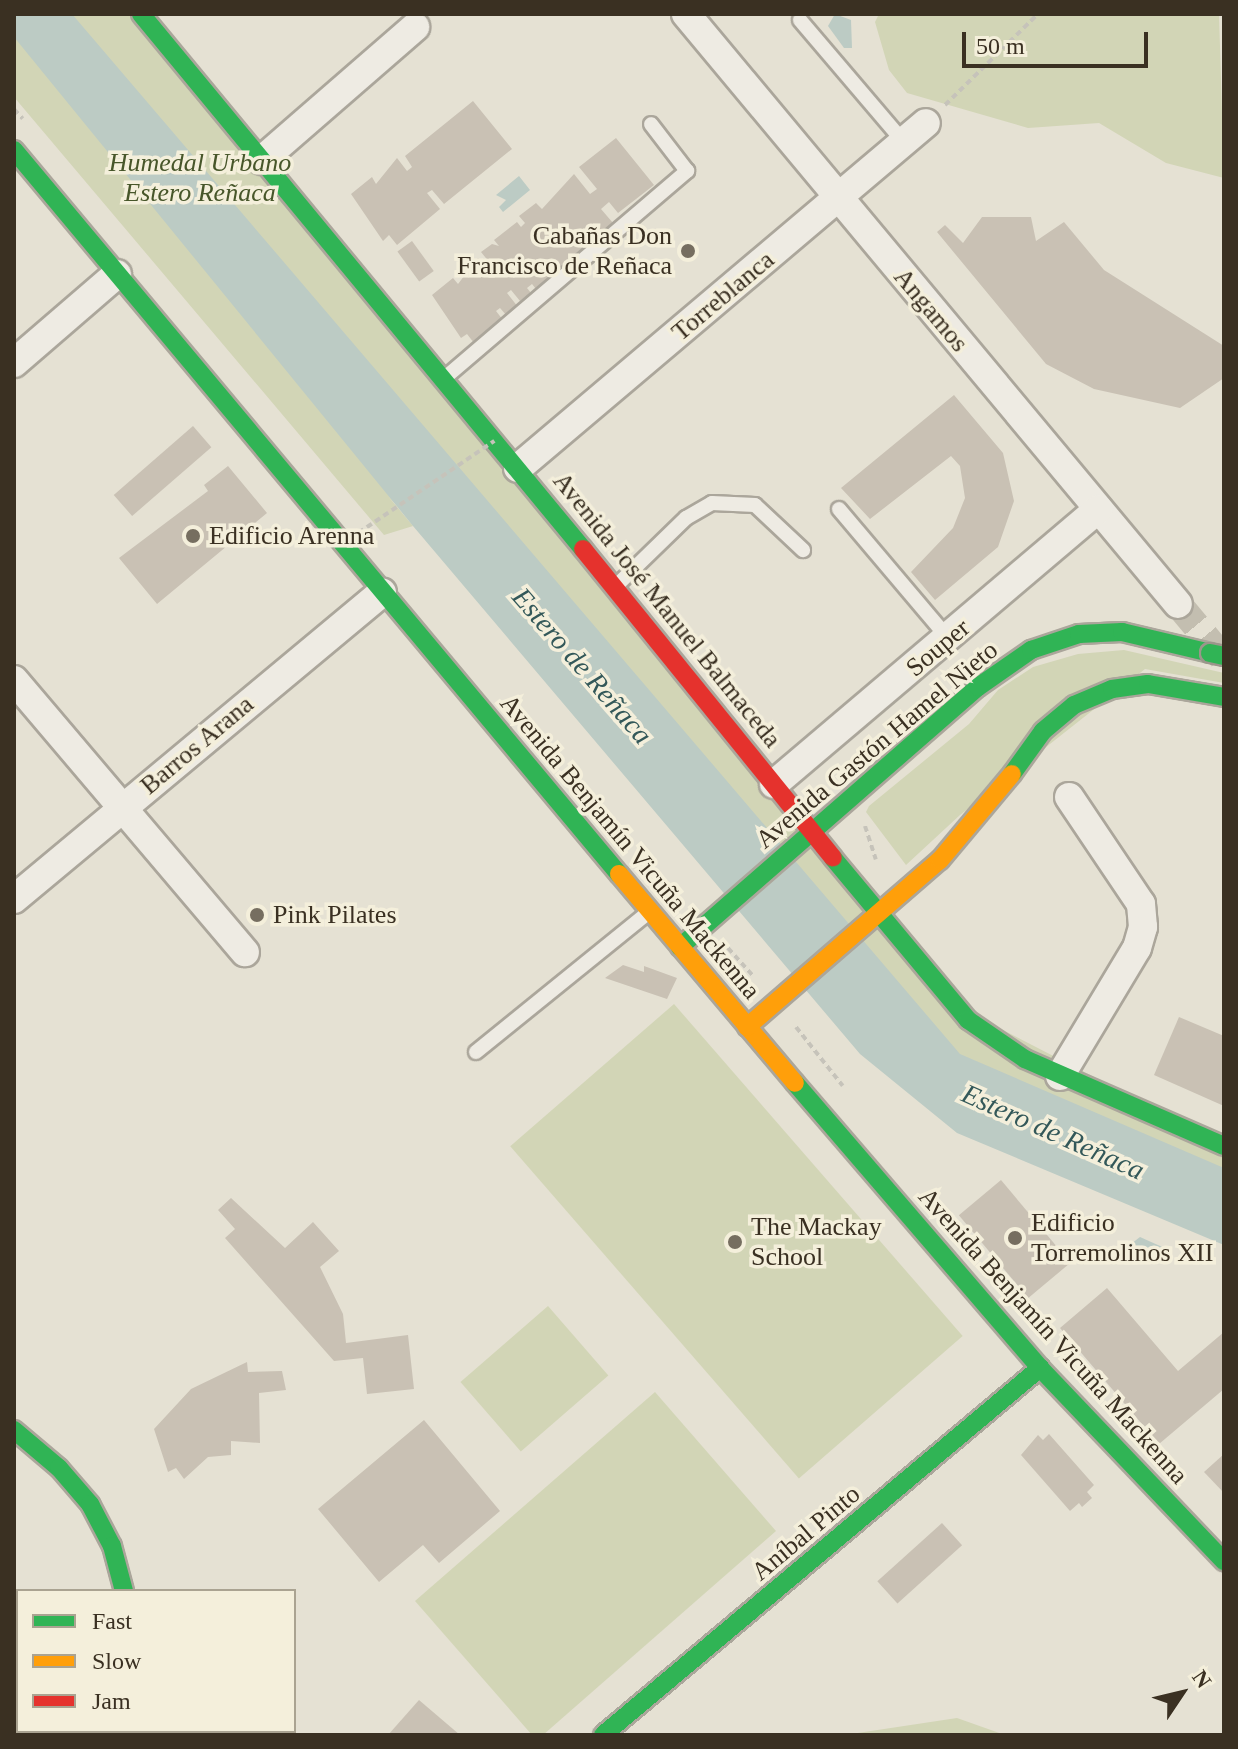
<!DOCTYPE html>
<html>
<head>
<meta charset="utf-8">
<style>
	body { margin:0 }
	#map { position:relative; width:1238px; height:1749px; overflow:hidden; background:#e5e1d3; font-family:Georgia,serif }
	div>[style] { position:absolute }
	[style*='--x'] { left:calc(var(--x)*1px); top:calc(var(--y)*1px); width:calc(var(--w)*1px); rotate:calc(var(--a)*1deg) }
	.green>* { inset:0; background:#d2d5b6; transform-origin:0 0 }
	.water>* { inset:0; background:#bccbc4 }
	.building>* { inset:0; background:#c9c1b4; transform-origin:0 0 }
	.street-tunnel>* { height:28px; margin-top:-14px; transform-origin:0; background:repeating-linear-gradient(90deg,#c3beb0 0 28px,transparent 0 42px) }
	.path>* { height:4px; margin-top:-2px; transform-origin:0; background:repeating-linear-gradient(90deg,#c6c3ba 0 6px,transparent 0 10px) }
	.roads { filter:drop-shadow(2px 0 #aba69b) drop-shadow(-2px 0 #aba69b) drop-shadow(0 2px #aba69b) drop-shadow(0 -2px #aba69b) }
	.lane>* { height:14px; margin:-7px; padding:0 7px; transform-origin:7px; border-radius:7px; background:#eeebe3 }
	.street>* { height:28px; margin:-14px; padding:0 14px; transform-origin:14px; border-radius:14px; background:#eeebe3 }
	.fast>* { height:18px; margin:-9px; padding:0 9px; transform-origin:9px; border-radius:9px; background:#30b455 }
	.slow>* { height:18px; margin:-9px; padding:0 9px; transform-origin:9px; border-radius:9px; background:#ff9f0a }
	.jam>* { height:18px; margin:-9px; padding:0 9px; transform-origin:9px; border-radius:9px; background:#e5322d }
	.path-bridge>* { height:4px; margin-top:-2px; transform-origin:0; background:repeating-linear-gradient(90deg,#c6c3ba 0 6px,transparent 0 10px) }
	.bridges { filter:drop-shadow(2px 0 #9b968b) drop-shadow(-2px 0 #9b968b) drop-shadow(0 2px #9b968b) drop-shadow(0 -2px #9b968b) }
	.fast-bridge>* { height:18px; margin:-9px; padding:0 9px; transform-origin:9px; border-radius:9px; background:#30b455 }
	.dots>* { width:22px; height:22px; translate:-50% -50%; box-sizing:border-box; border:4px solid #f4efdb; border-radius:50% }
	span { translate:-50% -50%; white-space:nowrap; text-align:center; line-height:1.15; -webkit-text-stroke:7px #f4efdb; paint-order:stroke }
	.park-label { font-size:26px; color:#47562a; font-style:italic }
	.poi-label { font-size:26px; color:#3a3022 }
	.right { translate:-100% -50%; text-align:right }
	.left { translate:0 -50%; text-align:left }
	.street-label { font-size:26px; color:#3a3022 }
	.water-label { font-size:28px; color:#335859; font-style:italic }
	.frame { position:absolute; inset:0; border:16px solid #3a3022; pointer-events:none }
	.legend { position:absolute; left:16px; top:1589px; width:280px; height:144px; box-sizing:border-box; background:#f4efdb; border:2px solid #aaa391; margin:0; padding:10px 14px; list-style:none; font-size:24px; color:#3a3022 }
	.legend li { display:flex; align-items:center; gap:16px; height:40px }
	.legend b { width:40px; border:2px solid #aaa391 }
	.north { position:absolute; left:1142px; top:1653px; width:80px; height:80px; -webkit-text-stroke:6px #f4efdb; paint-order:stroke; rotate:55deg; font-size:22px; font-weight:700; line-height:32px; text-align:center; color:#3a3022 }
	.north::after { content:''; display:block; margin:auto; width:28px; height:36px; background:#3a3022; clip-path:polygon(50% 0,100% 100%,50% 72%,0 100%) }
	.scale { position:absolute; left:962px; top:32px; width:186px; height:36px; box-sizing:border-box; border:4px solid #3a3022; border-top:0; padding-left:10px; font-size:24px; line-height:28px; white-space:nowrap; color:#3a3022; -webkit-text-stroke:6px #f4efdb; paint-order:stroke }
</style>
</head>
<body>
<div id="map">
	<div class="green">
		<div style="clip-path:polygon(14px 14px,132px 14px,935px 995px,1224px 1144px,1224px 1227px,1003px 1142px,388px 496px,413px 526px,384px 535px,14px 97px)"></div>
		<div style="clip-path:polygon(879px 14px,1219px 14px,1224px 178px,1166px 163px,1099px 123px,1028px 128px,907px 93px,889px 70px,875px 22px)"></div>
		<div style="clip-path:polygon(1124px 650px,1224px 673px,1224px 683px,1145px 669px,960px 815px,906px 865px,866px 812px,869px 806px,969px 724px,998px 690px,1033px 667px,1078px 654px)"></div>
		<div style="left:674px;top:1004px;width:440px;height:217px;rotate:49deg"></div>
		<div style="left:548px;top:1306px;width:92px;height:116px;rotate:49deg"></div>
		<div style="clip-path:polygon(655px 1392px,776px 1531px,543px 1735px,532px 1735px,415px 1601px)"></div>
		<div style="clip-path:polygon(957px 1718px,1005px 1735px,849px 1735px,851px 1734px)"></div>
	</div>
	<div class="water">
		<div style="clip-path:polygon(14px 14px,72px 14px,960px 1054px,1224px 1168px,1224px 1245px,957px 1133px,860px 1054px,413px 526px,14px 37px)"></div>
		<div style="clip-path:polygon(835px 14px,851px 20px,852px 48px,844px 48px,828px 26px)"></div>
		<div style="clip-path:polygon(519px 176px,530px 190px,503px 212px,499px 207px,506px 200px,496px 195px)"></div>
		<div style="clip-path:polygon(1140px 1237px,1169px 1250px,1157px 1259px,1127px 1247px)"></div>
	</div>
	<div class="building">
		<div style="clip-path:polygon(473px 101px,512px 149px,444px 204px,432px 190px,427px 193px,440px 209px,397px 245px,389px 235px,383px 241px,351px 194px,372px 177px,376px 184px,397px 158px,407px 171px,412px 167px,405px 156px)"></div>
		<div style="clip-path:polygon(616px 138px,654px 185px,618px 213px,609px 202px,601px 209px,613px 223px,536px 289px,532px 284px,527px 288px,531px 293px,520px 301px,511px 290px,507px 293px,518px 307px,507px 316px,500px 308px,496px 311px,503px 320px,474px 343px,467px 334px,461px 338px,432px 295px,453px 278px,458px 284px,478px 258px,493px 277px,498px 273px,481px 252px,492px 244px,499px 246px,494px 240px,517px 222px,521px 227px,525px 223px,519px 216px,536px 203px,542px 209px,574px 174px,590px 194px,597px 189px,579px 167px)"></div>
		<div style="clip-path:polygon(982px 217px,1031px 217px,1036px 241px,1064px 222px,1104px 270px,1224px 346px,1224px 378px,1180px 408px,1094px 389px,1046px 364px,937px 232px,945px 225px,963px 243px)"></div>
		<div style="left:412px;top:241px;width:37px;height:18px;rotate:54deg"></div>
		<div style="clip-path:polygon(954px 395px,1003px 453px,1014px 501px,998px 547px,935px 600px,911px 572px,953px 528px,965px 498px,960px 466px,951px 456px,870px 519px,841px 488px)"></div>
		<div style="left:193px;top:426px;width:28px;height:105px;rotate:49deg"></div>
		<div style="clip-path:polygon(228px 466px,267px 513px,157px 604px,119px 558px,208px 491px,204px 485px)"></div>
		<div style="clip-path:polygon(623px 965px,644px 972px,644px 966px,677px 978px,667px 999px,605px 978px)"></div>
		<div style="clip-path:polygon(1179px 1017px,1224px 1036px,1224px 1106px,1154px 1075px)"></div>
		<div style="left:1001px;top:1180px;width:108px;height:55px;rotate:50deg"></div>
		<div style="clip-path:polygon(231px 1198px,285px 1248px,313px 1222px,339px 1251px,320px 1267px,343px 1314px,346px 1343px,408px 1335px,414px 1389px,367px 1394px,363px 1358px,334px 1361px,225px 1238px,235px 1229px,218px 1210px)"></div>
		<div style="clip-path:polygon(1107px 1288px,1178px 1371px,1224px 1332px,1224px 1389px,1159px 1444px,1060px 1328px)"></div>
		<div style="clip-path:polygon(247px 1362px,248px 1372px,282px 1371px,286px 1390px,259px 1393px,260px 1443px,231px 1441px,231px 1455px,208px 1457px,184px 1479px,176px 1468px,168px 1472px,154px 1429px,191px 1389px)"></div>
		<div style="clip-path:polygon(424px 1420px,500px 1511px,439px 1563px,423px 1545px,379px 1582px,318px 1509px)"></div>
		<div style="clip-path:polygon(1049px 1434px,1094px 1485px,1087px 1492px,1092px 1498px,1082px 1507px,1079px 1503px,1070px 1511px,1021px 1455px,1038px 1435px,1043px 1440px)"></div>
		<div style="clip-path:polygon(1224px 1454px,1224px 1493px,1204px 1472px)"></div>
		<div style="left:942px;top:1523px;width:30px;height:87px;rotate:48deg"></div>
		<div style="clip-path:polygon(419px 1700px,460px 1735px,388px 1735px)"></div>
	</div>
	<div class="street-tunnel">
		<div style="--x:1178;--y:604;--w:70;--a:50.2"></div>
	</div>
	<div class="path">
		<div style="--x:945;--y:105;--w:130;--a:-44.4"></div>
		<div style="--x:14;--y:109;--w:13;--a:48"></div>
		<div style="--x:865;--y:826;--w:35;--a:72"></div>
		<div style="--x:728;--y:948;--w:39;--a:48"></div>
		<div style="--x:796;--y:1027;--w:75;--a:51.5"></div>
		<div style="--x:14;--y:1713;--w:4;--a:-27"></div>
	</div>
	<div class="roads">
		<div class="lane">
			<div style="--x:800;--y:20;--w:160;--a:49.6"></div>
			<div style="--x:447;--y:376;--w:316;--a:-40.5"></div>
			<div style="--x:687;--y:171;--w:59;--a:-127.5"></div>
			<div style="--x:839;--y:509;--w:170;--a:49.8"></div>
			<div style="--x:615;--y:587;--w:99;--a:-44.2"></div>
			<div style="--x:686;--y:518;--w:30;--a:-30"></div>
			<div style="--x:712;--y:503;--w:43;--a:2.7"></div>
			<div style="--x:755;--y:505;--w:66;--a:43.2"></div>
			<div style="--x:476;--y:1052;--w:223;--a:-39"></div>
		</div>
		<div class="street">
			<div style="--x:686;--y:14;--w:768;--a:50.18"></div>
			<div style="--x:262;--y:160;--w:203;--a:-41"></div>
			<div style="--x:14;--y:363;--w:136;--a:-40.8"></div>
			<div style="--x:518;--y:468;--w:534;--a:-40.22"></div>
			<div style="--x:14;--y:680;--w:357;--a:49.7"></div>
			<div style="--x:774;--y:784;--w:425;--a:-40.3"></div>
			<div style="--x:14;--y:899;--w:479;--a:-39.8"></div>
			<div style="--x:1060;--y:1076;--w:149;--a:-59"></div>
			<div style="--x:1137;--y:948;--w:22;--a:-74"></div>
			<div style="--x:1143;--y:927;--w:23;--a:-95"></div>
			<div style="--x:1141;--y:904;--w:129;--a:-123.9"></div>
		</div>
		<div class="fast">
			<div style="--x:141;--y:14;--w:694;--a:50.44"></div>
			<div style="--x:14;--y:150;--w:944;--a:50.12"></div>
			<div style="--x:1012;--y:774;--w:53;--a:-54.2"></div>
			<div style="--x:1043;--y:731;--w:40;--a:-40"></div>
			<div style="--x:1074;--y:705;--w:41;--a:-22.8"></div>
			<div style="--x:1112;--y:689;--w:36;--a:-8"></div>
			<div style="--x:1148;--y:684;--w:77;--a:9.7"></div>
			<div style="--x:833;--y:858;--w:211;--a:50.2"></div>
			<div style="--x:968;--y:1020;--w:69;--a:34.4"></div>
			<div style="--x:1025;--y:1059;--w:217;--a:23.6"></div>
			<div style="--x:680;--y:947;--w:395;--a:-41.1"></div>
			<div style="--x:978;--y:687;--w:65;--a:-34.9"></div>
			<div style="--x:1031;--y:650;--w:51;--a:-18.4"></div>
			<div style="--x:1079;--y:634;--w:43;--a:-2.7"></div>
			<div style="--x:1122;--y:632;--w:90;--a:13.4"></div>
			<div style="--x:795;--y:1083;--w:376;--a:49.3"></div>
			<div style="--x:1040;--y:1368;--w:267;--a:46.4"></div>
			<div style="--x:14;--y:1430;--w:59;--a:40.2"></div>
			<div style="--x:59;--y:1468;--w:48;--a:49.3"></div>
			<div style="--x:90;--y:1504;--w:47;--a:62.4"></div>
			<div style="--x:112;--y:1546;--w:47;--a:75.1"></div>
			<div style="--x:603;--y:1735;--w:571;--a:-40.02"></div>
		</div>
		<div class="slow">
			<div style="--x:619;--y:874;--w:273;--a:49.9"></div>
			<div style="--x:747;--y:1027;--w:255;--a:-40.9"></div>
			<div style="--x:940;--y:860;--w:112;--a:-50.1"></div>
		</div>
		<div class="jam">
			<div style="--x:583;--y:549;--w:397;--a:51"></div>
			<div style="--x:114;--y:1731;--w:4;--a:90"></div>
		</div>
	</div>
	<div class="path-bridge">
		<div style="--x:342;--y:544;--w:184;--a:-34.1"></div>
	</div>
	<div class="bridges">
		<div class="fast-bridge">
			<div style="--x:1210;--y:653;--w:14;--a:12"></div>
		</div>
	</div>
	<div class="dots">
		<div style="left:688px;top:251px;background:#766e60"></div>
		<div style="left:193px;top:536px;background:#766e60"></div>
		<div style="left:257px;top:915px;background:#766e60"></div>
		<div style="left:1015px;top:1238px;background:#766e60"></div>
		<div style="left:735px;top:1242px;background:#766e60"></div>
	</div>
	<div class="park-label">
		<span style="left:200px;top:178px">Humedal Urbano<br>Estero Reñaca</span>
	</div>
	<div class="poi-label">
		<span class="right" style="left:672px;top:251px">Cabañas Don<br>Francisco de Reñaca</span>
		<span class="left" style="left:209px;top:536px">Edificio Arenna</span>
		<span class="left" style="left:273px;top:915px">Pink Pilates</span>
		<span class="left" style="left:1031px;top:1238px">Edificio<br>Torremolinos XII</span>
		<span class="left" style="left:751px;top:1242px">The Mackay<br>School</span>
	</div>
	<div class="street-label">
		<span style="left:723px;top:296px;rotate:-40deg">Torreblanca</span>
		<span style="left:931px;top:310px;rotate:50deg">Angamos</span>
		<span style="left:667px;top:610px;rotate:51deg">Avenida José Manuel Balmaceda</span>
		<span style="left:938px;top:648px;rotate:-40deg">Souper</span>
		<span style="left:197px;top:745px;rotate:-40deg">Barros Arana</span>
		<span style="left:877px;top:745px;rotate:-40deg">Avenida Gastón Hamel Nieto</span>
		<span style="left:630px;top:847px;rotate:50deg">Avenida Benjamín Vicuña Mackenna</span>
		<span style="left:1053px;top:1336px;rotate:48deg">Avenida Benjamín Vicuña Mackenna</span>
		<span style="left:806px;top:1533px;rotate:-40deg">Aníbal Pinto</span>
	</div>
	<div class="water-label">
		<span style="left:582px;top:666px;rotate:49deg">Estero de Reñaca</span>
		<span style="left:1053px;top:1132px;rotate:24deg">Estero de Reñaca</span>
	</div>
	<div class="frame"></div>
	<ul class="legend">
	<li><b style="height:10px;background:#30b455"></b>Fast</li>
	<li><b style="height:10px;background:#ff9f0a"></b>Slow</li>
	<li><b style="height:10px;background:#e5322d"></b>Jam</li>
	</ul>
	<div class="north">N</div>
	<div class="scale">50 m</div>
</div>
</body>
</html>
